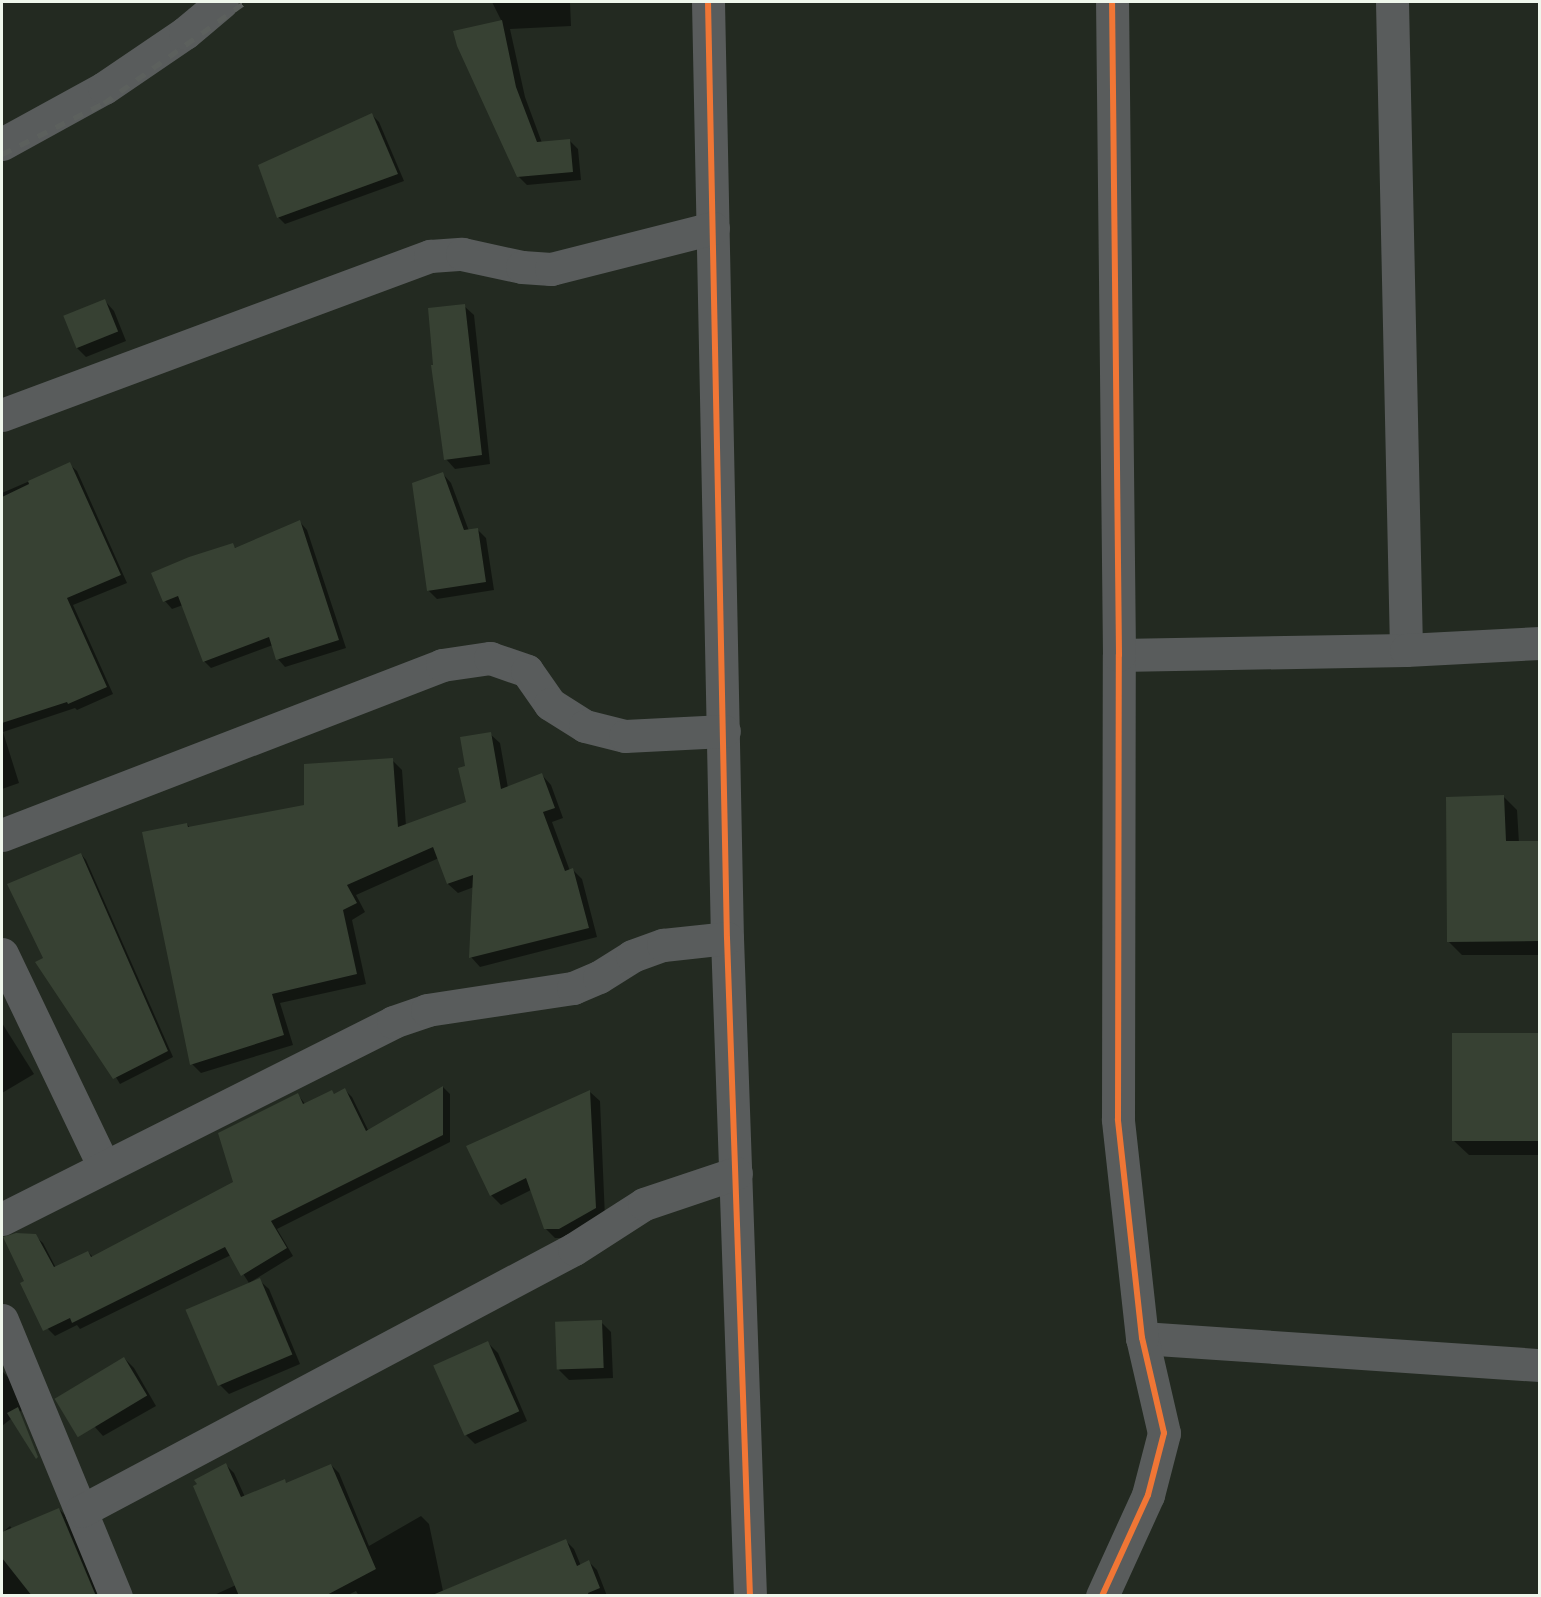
<!DOCTYPE html>
<html>
<head>
<meta charset="utf-8">
<style>
	body { margin:0 }
	#map { position:relative; width:1541px; height:1597px; overflow:hidden; background:#232a21; font-family:Overpass,sans-serif }
	div>[style] { position:absolute }
	[style*='--x'] { left:calc(var(--x)*1px); top:calc(var(--y)*1px); width:calc(var(--w)*1px); rotate:calc(var(--a)*1deg) }
	.shadow>* { inset:0; background:#0007 }
	.building>* { inset:0; background:#374133; transform-origin:0 0 }
	.street>* { height:33px; margin:-16.5px; padding:0 16.5px; transform-origin:16.5px; border-radius:16.5px; background:#595c5c }
	.rail>* { height:4.5px; margin-top:-2.25px; transform-origin:0; background:repeating-linear-gradient(90deg,#5c605d 0 10px,transparent 0 20px) }
	.cycleway>* { height:6px; margin:-3px; padding:0 3px; transform-origin:3px; border-radius:3px; background:#f07635 }
	span { translate:-50% -50%; white-space:nowrap; text-align:center; line-height:1.15; -webkit-text-stroke:6px #222e1d; paint-order:stroke }
	.frame { position:absolute; inset:0; border:3px solid #eff7ec; pointer-events:none }
</style>
</head>
<body>
<div id="map">
	<div class="shadow">
		<div style="clip-path:polygon(492px 2px,570px 2px,571px 26px,510px 29px,525px 97px,542px 143px,569px 140px,578px 149px,581px 180px,527px 185px,518px 176px,502px 22px)"></div>
		<div style="clip-path:polygon(372px 115px,379px 122px,404px 181px,285px 224px,278px 217px)"></div>
		<div style="clip-path:polygon(105px 301px,114px 311px,126px 341px,86px 357px,76px 347px)"></div>
		<div style="clip-path:polygon(464px 306px,474px 315px,490px 464px,455px 469px,446px 459px)"></div>
		<div style="clip-path:polygon(69px 464px,77px 471px,127px 583px,73px 605px,113px 694px,77px 710px,75px 708px,3px 732px,19px 783px,2px 789px,2px 493px)"></div>
		<div style="clip-path:polygon(443px 474px,451px 483px,469px 531px,477px 529px,486px 538px,494px 590px,437px 599px,428px 590px)"></div>
		<div style="clip-path:polygon(300px 522px,307px 530px,346px 648px,285px 667px,278px 659px,273px 645px,211px 668px,204px 661px,183px 605px,172px 609px,165px 601px,232px 545px,237px 549px)"></div>
		<div style="clip-path:polygon(490px 734px,500px 743px,508px 788px,542px 775px,551px 785px,563px 818px,552px 822px,570px 871px,573px 870px,582px 879px,597px 937px,480px 967px,471px 957px,474px 887px,458px 893px,448px 884px,439px 858px,356px 895px,365px 912px,352px 920px,366px 984px,280px 1003px,293px 1045px,201px 1073px,192px 1064px,187px 824px,190px 828px,306px 806px,392px 760px,402px 770px,406px 826px,467px 803px,467px 767px)"></div>
		<div style="clip-path:polygon(1503px 796px,1517px 810px,1519px 843px,1540px 843px,1540px 955px,1462px 955px,1448px 941px)"></div>
		<div style="clip-path:polygon(81px 854px,86px 860px,173px 1057px,120px 1084px,45px 959px)"></div>
		<div style="clip-path:polygon(2px 1023px,34px 1074px,2px 1093px)"></div>
		<div style="clip-path:polygon(1540px 1035px,1540px 1155px,1469px 1155px,1454px 1141px,1453px 1036px)"></div>
		<div style="clip-path:polygon(443px 1087px,450px 1094px,450px 1142px,277px 1229px,293px 1256px,249px 1283px,231px 1255px,80px 1329px,77px 1325px,55px 1336px,47px 1328px,35px 1236px,43px 1243px,56px 1268px,88px 1252px,93px 1257px,235px 1183px,298px 1095px,306px 1105px,332px 1092px,335px 1095px,345px 1090px,352px 1097px,369px 1132px)"></div>
		<div style="clip-path:polygon(590px 1092px,600px 1101px,605px 1218px,570px 1238px,555px 1238px,545px 1228px,531px 1190px,501px 1205px,491px 1195px,468px 1147px)"></div>
		<div style="clip-path:polygon(259px 1280px,269px 1289px,300px 1364px,229px 1394px,220px 1385px)"></div>
		<div style="clip-path:polygon(601px 1322px,611px 1332px,613px 1378px,569px 1380px,559px 1370px)"></div>
		<div style="clip-path:polygon(488px 1343px,498px 1353px,527px 1421px,475px 1444px,465px 1434px)"></div>
		<div style="clip-path:polygon(124px 1358px,134px 1368px,156px 1406px,103px 1436px,94px 1426px)"></div>
		<div style="clip-path:polygon(2px 1371px,9px 1378px,22px 1410px,2px 1426px)"></div>
		<div style="clip-path:polygon(226px 1465px,234px 1473px,245px 1497px,284px 1481px,287px 1484px,331px 1465px,339px 1473px,369px 1546px,421px 1516px,429px 1524px,443px 1591px,566px 1541px,574px 1549px,581px 1566px,589px 1562px,597px 1570px,607px 1596px,359px 1596px,356px 1591px,346px 1596px,212px 1596px,236px 1585px)"></div>
		<div style="clip-path:polygon(59px 1509px,67px 1517px,99px 1596px,2px 1596px,2px 1533px,10px 1526px,12px 1529px)"></div>
	</div>
	<div class="building">
		<div style="clip-path:polygon(502px 20px,516px 87px,537px 142px,570px 139px,573px 172px,517px 177px,457px 46px,453px 31px)"></div>
		<div style="clip-path:polygon(372px 113px,398px 174px,277px 218px,258px 165px)"></div>
		<div style="left:105px;top:299px;width:35px;height:45px;rotate:68deg"></div>
		<div style="clip-path:polygon(465px 304px,482px 455px,444px 460px,431px 365px,433px 365px,428px 308px)"></div>
		<div style="clip-path:polygon(70px 462px,121px 575px,67px 598px,107px 687px,68px 704px,67px 702px,2px 723px,2px 497px,29px 484px,28px 481px)"></div>
		<div style="clip-path:polygon(443px 472px,464px 530px,478px 528px,486px 582px,427px 591px,412px 483px)"></div>
		<div style="clip-path:polygon(300px 520px,339px 640px,276px 660px,269px 637px,203px 662px,178px 596px,163px 602px,151px 573px,189px 557px,233px 543px,235px 548px)"></div>
		<div style="clip-path:polygon(491px 732px,501px 789px,542px 773px,555px 808px,543px 812px,565px 871px,573px 868px,589px 928px,469px 958px,473px 875px,447px 884px,433px 847px,347px 885px,357px 903px,343px 910px,357px 974px,272px 994px,284px 1035px,190px 1065px,142px 832px,187px 823px,188px 827px,304px 805px,304px 764px,393px 758px,398px 827px,466px 802px,458px 768px,465px 766px,460px 737px)"></div>
		<div style="clip-path:polygon(1504px 795px,1506px 841px,1539px 841px,1539px 941px,1447px 942px,1446px 797px)"></div>
		<div style="clip-path:polygon(81px 853px,168px 1051px,113px 1079px,35px 962px,43px 958px,7px 884px)"></div>
		<div style="left:1539px;top:1033px;width:108px;height:87px;rotate:90deg"></div>
		<div style="clip-path:polygon(443px 1086px,443px 1135px,271px 1221px,287px 1248px,241px 1276px,225px 1247px,72px 1323px,70px 1318px,43px 1331px,20px 1283px,24px 1281px,3px 1237px,16px 1233px,36px 1234px,54px 1267px,88px 1251px,91px 1257px,233px 1182px,218px 1133px,298px 1093px,303px 1104px,332px 1090px,334px 1094px,345px 1088px,366px 1131px)"></div>
		<div style="clip-path:polygon(590px 1090px,596px 1208px,559px 1229px,544px 1229px,526px 1178px,490px 1196px,466px 1146px)"></div>
		<div style="left:260px;top:1278px;width:83px;height:81px;rotate:67deg"></div>
		<div style="left:602px;top:1320px;width:48px;height:47px;rotate:88deg"></div>
		<div style="left:488px;top:1341px;width:77px;height:60px;rotate:66deg"></div>
		<div style="left:124px;top:1357px;width:45px;height:81px;rotate:59deg"></div>
		<div style="clip-path:polygon(18px 1407px,38px 1457px,36px 1459px,7px 1413px)"></div>
		<div style="clip-path:polygon(226px 1463px,241px 1497px,285px 1479px,286px 1483px,331px 1464px,376px 1569px,325px 1596px,239px 1596px,193px 1486px,197px 1484px,194px 1480px)"></div>
		<div style="clip-path:polygon(59px 1508px,96px 1596px,32px 1596px,2px 1558px,2px 1532px)"></div>
		<div style="clip-path:polygon(566px 1539px,577px 1566px,589px 1560px,600px 1588px,588px 1593px,589px 1596px,430px 1596px)"></div>
	</div>
	<div class="street">
		<div style="--x:708;--y:2;--w:936;--a:88.84"></div>
		<div style="--x:727;--y:938;--w:658;--a:88"></div>
		<div style="--x:1392;--y:2;--w:648;--a:88.76"></div>
		<div style="--x:2;--y:144;--w:116;--a:-28.8"></div>
		<div style="--x:104;--y:88;--w:98;--a:-34.2"></div>
		<div style="--x:185;--y:33;--w:48;--a:-40"></div>
		<div style="--x:2;--y:415;--w:457;--a:-20.4"></div>
		<div style="--x:430;--y:256;--w:32;--a:-4"></div>
		<div style="--x:462;--y:254;--w:61;--a:12.2"></div>
		<div style="--x:522;--y:267;--w:29;--a:4"></div>
		<div style="--x:551;--y:269;--w:167;--a:-14.2"></div>
		<div style="--x:1119;--y:655;--w:287;--a:-1"></div>
		<div style="--x:1406;--y:650;--w:134;--a:-3"></div>
		<div style="--x:2;--y:835;--w:472;--a:-21.1"></div>
		<div style="--x:442;--y:665;--w:49;--a:-8.3"></div>
		<div style="--x:490;--y:658;--w:39;--a:19"></div>
		<div style="--x:527;--y:671;--w:40;--a:55.1"></div>
		<div style="--x:550;--y:704;--w:41;--a:32.2"></div>
		<div style="--x:585;--y:726;--w:41;--a:14"></div>
		<div style="--x:625;--y:736;--w:99;--a:-2.9"></div>
		<div style="--x:2;--y:954;--w:236;--a:64.4"></div>
		<div style="--x:2;--y:1219;--w:438;--a:-26.7"></div>
		<div style="--x:393;--y:1022;--w:36;--a:-19"></div>
		<div style="--x:427;--y:1010;--w:148;--a:-8.6"></div>
		<div style="--x:573;--y:988;--w:28;--a:-23"></div>
		<div style="--x:599;--y:977;--w:39;--a:-32"></div>
		<div style="--x:632;--y:956;--w:33;--a:-20"></div>
		<div style="--x:663;--y:945;--w:64;--a:-6.2"></div>
		<div style="--x:2;--y:1320;--w:299;--a:67.6"></div>
		<div style="--x:1142;--y:1338;--w:399;--a:3.9"></div>
		<div style="--x:81;--y:1511;--w:558;--a:-27.99"></div>
		<div style="--x:574;--y:1249;--w:83;--a:-32.7"></div>
		<div style="--x:644;--y:1204;--w:97;--a:-18.6"></div>
		<div style="--x:1102;--y:1596;--w:111;--a:-65.5"></div>
		<div style="--x:1148;--y:1495;--w:64;--a:-75.5"></div>
		<div style="--x:1164;--y:1433;--w:98;--a:-103"></div>
		<div style="--x:1142;--y:1338;--w:220;--a:-96.3"></div>
		<div style="--x:1118;--y:1119;--w:464;--a:-89.9"></div>
		<div style="--x:1119;--y:655;--w:653;--a:-90.61"></div>
	</div>
	<div class="rail">
		<div style="--x:2;--y:154;--w:114;--a:-26.6"></div>
		<div style="--x:104;--y:103;--w:173;--a:-35.6"></div>
	</div>
	<div class="cycleway">
		<div style="--x:708;--y:2;--w:936;--a:88.84"></div>
		<div style="--x:727;--y:938;--w:658;--a:88"></div>
		<div style="--x:1102;--y:1596;--w:111;--a:-65.5"></div>
		<div style="--x:1148;--y:1495;--w:64;--a:-75.5"></div>
		<div style="--x:1164;--y:1433;--w:98;--a:-103"></div>
		<div style="--x:1142;--y:1338;--w:220;--a:-96.3"></div>
		<div style="--x:1118;--y:1119;--w:464;--a:-89.9"></div>
		<div style="--x:1119;--y:655;--w:653;--a:-90.61"></div>
	</div>
	<div class="frame"></div>
</div>
</body>
</html>
